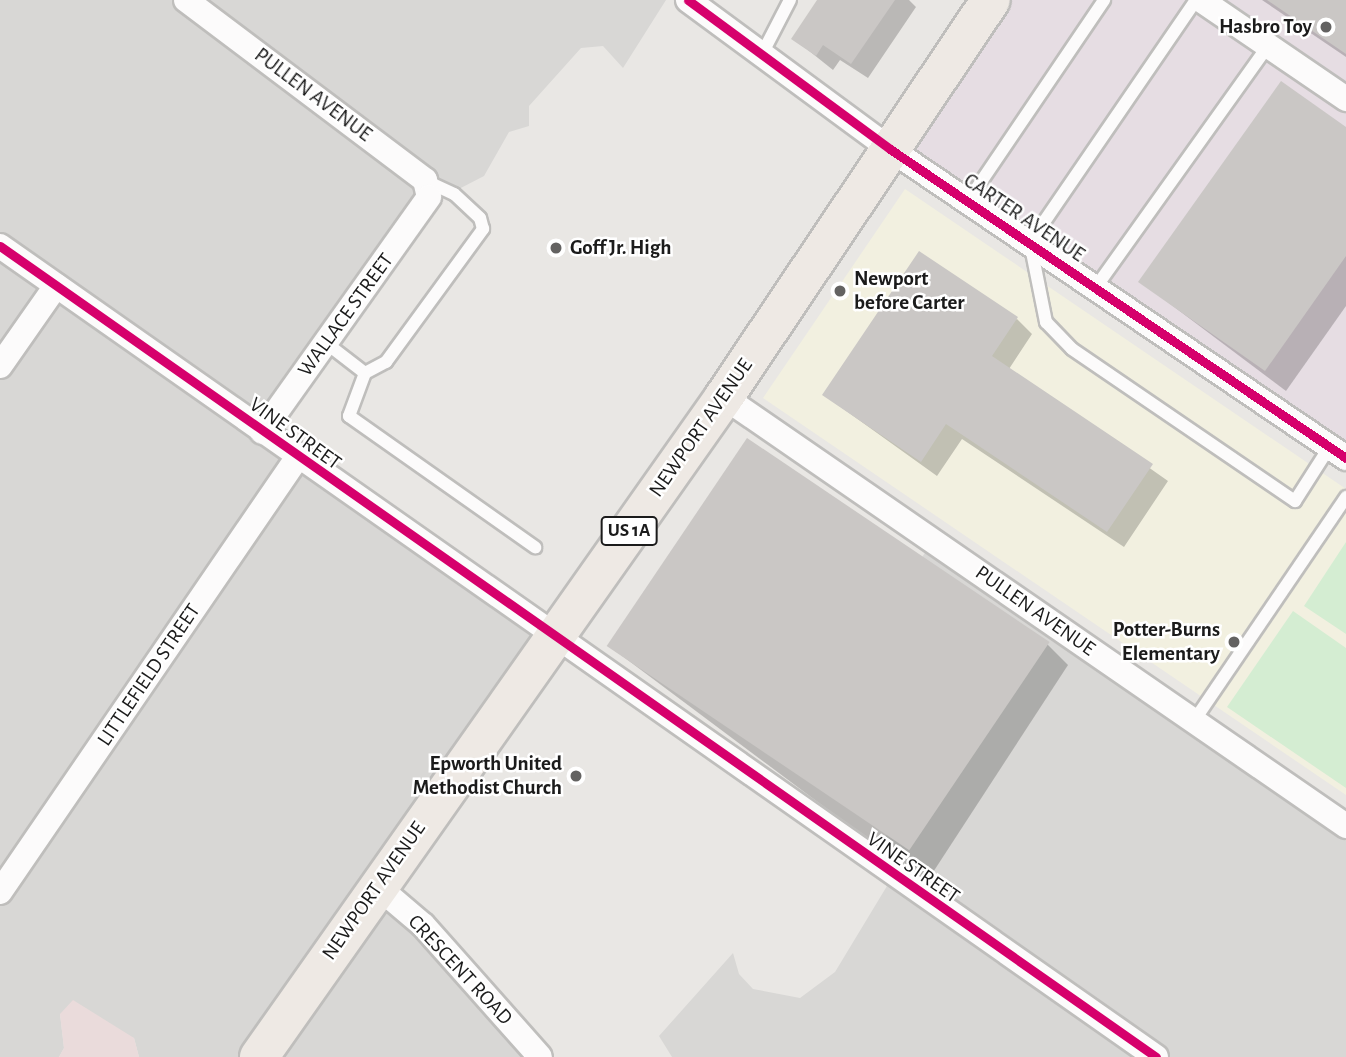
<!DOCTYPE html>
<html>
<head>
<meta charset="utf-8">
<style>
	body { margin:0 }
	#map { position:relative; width:1346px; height:1057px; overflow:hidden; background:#e9e7e4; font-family:"Alegreya Sans",sans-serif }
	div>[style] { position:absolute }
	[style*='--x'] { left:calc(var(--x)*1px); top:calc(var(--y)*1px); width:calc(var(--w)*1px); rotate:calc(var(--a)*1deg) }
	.residential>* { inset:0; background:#d8d7d5 }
	.commercial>* { inset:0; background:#eadbdb }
	.industrial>* { inset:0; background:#e6dde3 }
	.education>* { inset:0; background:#f2f0e0 }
	.park>* { inset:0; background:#d4edd2 }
	.shadow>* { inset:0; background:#0003 }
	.building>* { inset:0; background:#cac7c5; transform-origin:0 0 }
	.roads { filter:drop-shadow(2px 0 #bfbebc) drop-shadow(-2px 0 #bfbebc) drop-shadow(0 2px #bfbebc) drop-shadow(0 -2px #bfbebc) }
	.lane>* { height:12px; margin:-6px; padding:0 6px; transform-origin:6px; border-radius:6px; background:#fcfbfb }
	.street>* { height:24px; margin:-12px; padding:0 12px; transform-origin:12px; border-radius:12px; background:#fcfbfb }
	.primary>* { height:38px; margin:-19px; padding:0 19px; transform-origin:19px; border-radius:19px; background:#eee9e4 }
	.cycleway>* { height:9px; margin:-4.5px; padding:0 4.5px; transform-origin:4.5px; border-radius:4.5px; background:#d6006c }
	.dots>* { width:19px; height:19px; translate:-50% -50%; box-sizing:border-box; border:4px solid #fff; border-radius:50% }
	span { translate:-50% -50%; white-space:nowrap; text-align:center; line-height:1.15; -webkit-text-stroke:5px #fff; paint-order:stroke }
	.shield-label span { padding:2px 5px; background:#fff; border:2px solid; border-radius:5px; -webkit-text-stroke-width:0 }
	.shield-label { font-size:19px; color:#1b1b1b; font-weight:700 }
	.poi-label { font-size:21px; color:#1b1b1b; font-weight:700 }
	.right { translate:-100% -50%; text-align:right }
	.left { translate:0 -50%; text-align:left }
	.street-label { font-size:21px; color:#1b1b1b }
</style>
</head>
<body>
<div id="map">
	<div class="residential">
		<div style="clip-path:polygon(0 0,666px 0,623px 68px,603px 46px,581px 48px,529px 106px,529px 126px,509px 132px,484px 176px,453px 192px,418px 198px,262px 440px,547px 648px,389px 885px,531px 1057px,139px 1057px,134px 1038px,60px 1014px,64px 1048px,59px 1057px,0 1057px)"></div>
		<div style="clip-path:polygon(927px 550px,1346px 841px,1346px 1057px,672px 1057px,659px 1036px,733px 953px,739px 974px,753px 989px,800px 998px,835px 972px,887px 886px,865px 866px,925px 780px,853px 655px)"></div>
	</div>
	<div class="commercial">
		<div style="clip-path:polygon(73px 1000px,134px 1038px,139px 1057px,59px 1057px,64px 1048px,60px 1014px)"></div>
	</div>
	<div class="industrial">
		<div style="clip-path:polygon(991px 0,1346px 0,1346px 469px,890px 151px)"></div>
	</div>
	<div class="education">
		<div style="clip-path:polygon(905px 189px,1346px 489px,1346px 795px,763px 398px)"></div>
	</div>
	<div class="park">
		<div style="clip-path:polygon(1346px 542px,1346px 634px,1304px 606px)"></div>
		<div style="clip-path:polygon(1293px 611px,1346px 648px,1346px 788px,1227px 707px)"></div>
	</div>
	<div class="shadow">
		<div style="clip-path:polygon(819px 0,909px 0,916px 7px,868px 78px,840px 60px,833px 70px,793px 38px)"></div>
		<div style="clip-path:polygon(1262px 0,1346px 0,1346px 57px)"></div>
		<div style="clip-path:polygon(1346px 129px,1346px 306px,1286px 391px,1141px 282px)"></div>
		<div style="clip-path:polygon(1017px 319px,1032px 334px,1009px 369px,1168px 481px,1124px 547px,962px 439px,937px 476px,824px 395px)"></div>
		<div style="clip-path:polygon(1047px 644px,1068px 665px,926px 883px,609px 646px)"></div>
	</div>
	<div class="building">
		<div style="clip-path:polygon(817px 0,895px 0,851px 64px,823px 45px,816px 56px,791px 39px)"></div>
		<div style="clip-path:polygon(1267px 0,1346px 0,1346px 54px)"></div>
		<div style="clip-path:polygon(1281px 81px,1346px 127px,1346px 256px,1265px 371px,1138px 282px)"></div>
		<div style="clip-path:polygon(919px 251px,1018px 317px,992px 356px,1153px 464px,1107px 532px,946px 424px,921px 462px,822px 395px)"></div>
		<div style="left:747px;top:438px;width:365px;height:251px;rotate:34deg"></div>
	</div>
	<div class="roads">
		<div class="lane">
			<div style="--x:1196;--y:0;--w:293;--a:124.4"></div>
			<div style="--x:1030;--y:242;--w:82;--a:78.7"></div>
			<div style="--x:1046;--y:322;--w:37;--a:46"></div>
			<div style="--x:1072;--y:349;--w:270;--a:34.3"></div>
			<div style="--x:1295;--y:501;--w:65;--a:-57.5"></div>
			<div style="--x:762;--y:54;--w:61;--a:-62.6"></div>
			<div style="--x:968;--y:201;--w:243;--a:-55.9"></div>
			<div style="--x:1096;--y:287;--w:296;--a:-54.5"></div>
			<div style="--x:326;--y:343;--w:49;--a:37.6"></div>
			<div style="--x:365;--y:373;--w:46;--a:110.4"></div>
			<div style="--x:349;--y:416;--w:228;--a:35.2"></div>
			<div style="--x:365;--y:373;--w:24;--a:-28"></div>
			<div style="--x:386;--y:362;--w:165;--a:-53.9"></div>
			<div style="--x:483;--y:229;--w:11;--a:-105"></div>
			<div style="--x:480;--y:218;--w:35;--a:-137"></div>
			<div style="--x:454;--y:194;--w:31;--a:-155"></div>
			<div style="--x:1194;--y:721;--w:271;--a:-55.8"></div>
		</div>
		<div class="street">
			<div style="--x:186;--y:0;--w:299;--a:37"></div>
			<div style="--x:425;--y:180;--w:17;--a:77"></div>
			<div style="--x:429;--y:197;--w:288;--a:125.4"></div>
			<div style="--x:688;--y:0;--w:251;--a:36.4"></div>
			<div style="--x:890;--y:149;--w:551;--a:34.12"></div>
			<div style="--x:1201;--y:0;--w:176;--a:34.3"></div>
			<div style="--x:0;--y:246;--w:1412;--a:35.05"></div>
			<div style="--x:0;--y:366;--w:98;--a:-55"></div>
			<div style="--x:724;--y:397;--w:756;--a:34.59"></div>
			<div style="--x:377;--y:886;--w:60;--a:40.3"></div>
			<div style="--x:423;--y:925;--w:176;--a:48.4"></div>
			<div style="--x:0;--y:892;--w:526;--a:-55.61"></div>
		</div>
		<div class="primary">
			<div style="--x:259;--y:1057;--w:807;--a:-54.83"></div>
			<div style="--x:724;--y:397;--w:478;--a:-56.1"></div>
		</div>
	</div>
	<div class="cycleway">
		<div style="--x:688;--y:0;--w:251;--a:36.4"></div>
		<div style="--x:890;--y:149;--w:551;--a:34.12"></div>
		<div style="--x:0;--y:246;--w:1412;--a:35.05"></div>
	</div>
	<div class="dots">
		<div style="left:1326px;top:27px;background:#636261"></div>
		<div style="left:556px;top:248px;background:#636261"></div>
		<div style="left:840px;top:291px;background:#636261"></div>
		<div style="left:1234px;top:642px;background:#636261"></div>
		<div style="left:576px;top:776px;background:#636261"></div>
	</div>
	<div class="shield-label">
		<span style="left:629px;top:531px">US 1A</span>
	</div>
	<div class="poi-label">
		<span class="right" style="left:1312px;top:27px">Hasbro Toy</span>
		<span class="left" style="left:570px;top:248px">Goff Jr. High</span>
		<span class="left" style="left:854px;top:291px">Newport<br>before Carter</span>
		<span class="right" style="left:1220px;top:642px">Potter-Burns<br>Elementary</span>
		<span class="right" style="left:562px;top:776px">Epworth United<br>Methodist Church</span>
	</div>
	<div class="street-label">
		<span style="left:313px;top:95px;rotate:37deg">PULLEN AVENUE</span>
		<span style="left:1024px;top:218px;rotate:34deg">CARTER AVENUE</span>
		<span style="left:346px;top:315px;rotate:-54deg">WALLACE STREET</span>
		<span style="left:701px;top:428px;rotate:-55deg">NEWPORT AVENUE</span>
		<span style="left:295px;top:434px;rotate:36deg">VINE STREET</span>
		<span style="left:1035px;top:611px;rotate:35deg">PULLEN AVENUE</span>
		<span style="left:149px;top:675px;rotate:-56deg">LITTLEFIELD STREET</span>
		<span style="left:913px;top:868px;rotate:35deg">VINE STREET</span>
		<span style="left:374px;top:891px;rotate:-55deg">NEWPORT AVENUE</span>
		<span style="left:460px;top:970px;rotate:47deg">CRESCENT ROAD</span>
	</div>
</div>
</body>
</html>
